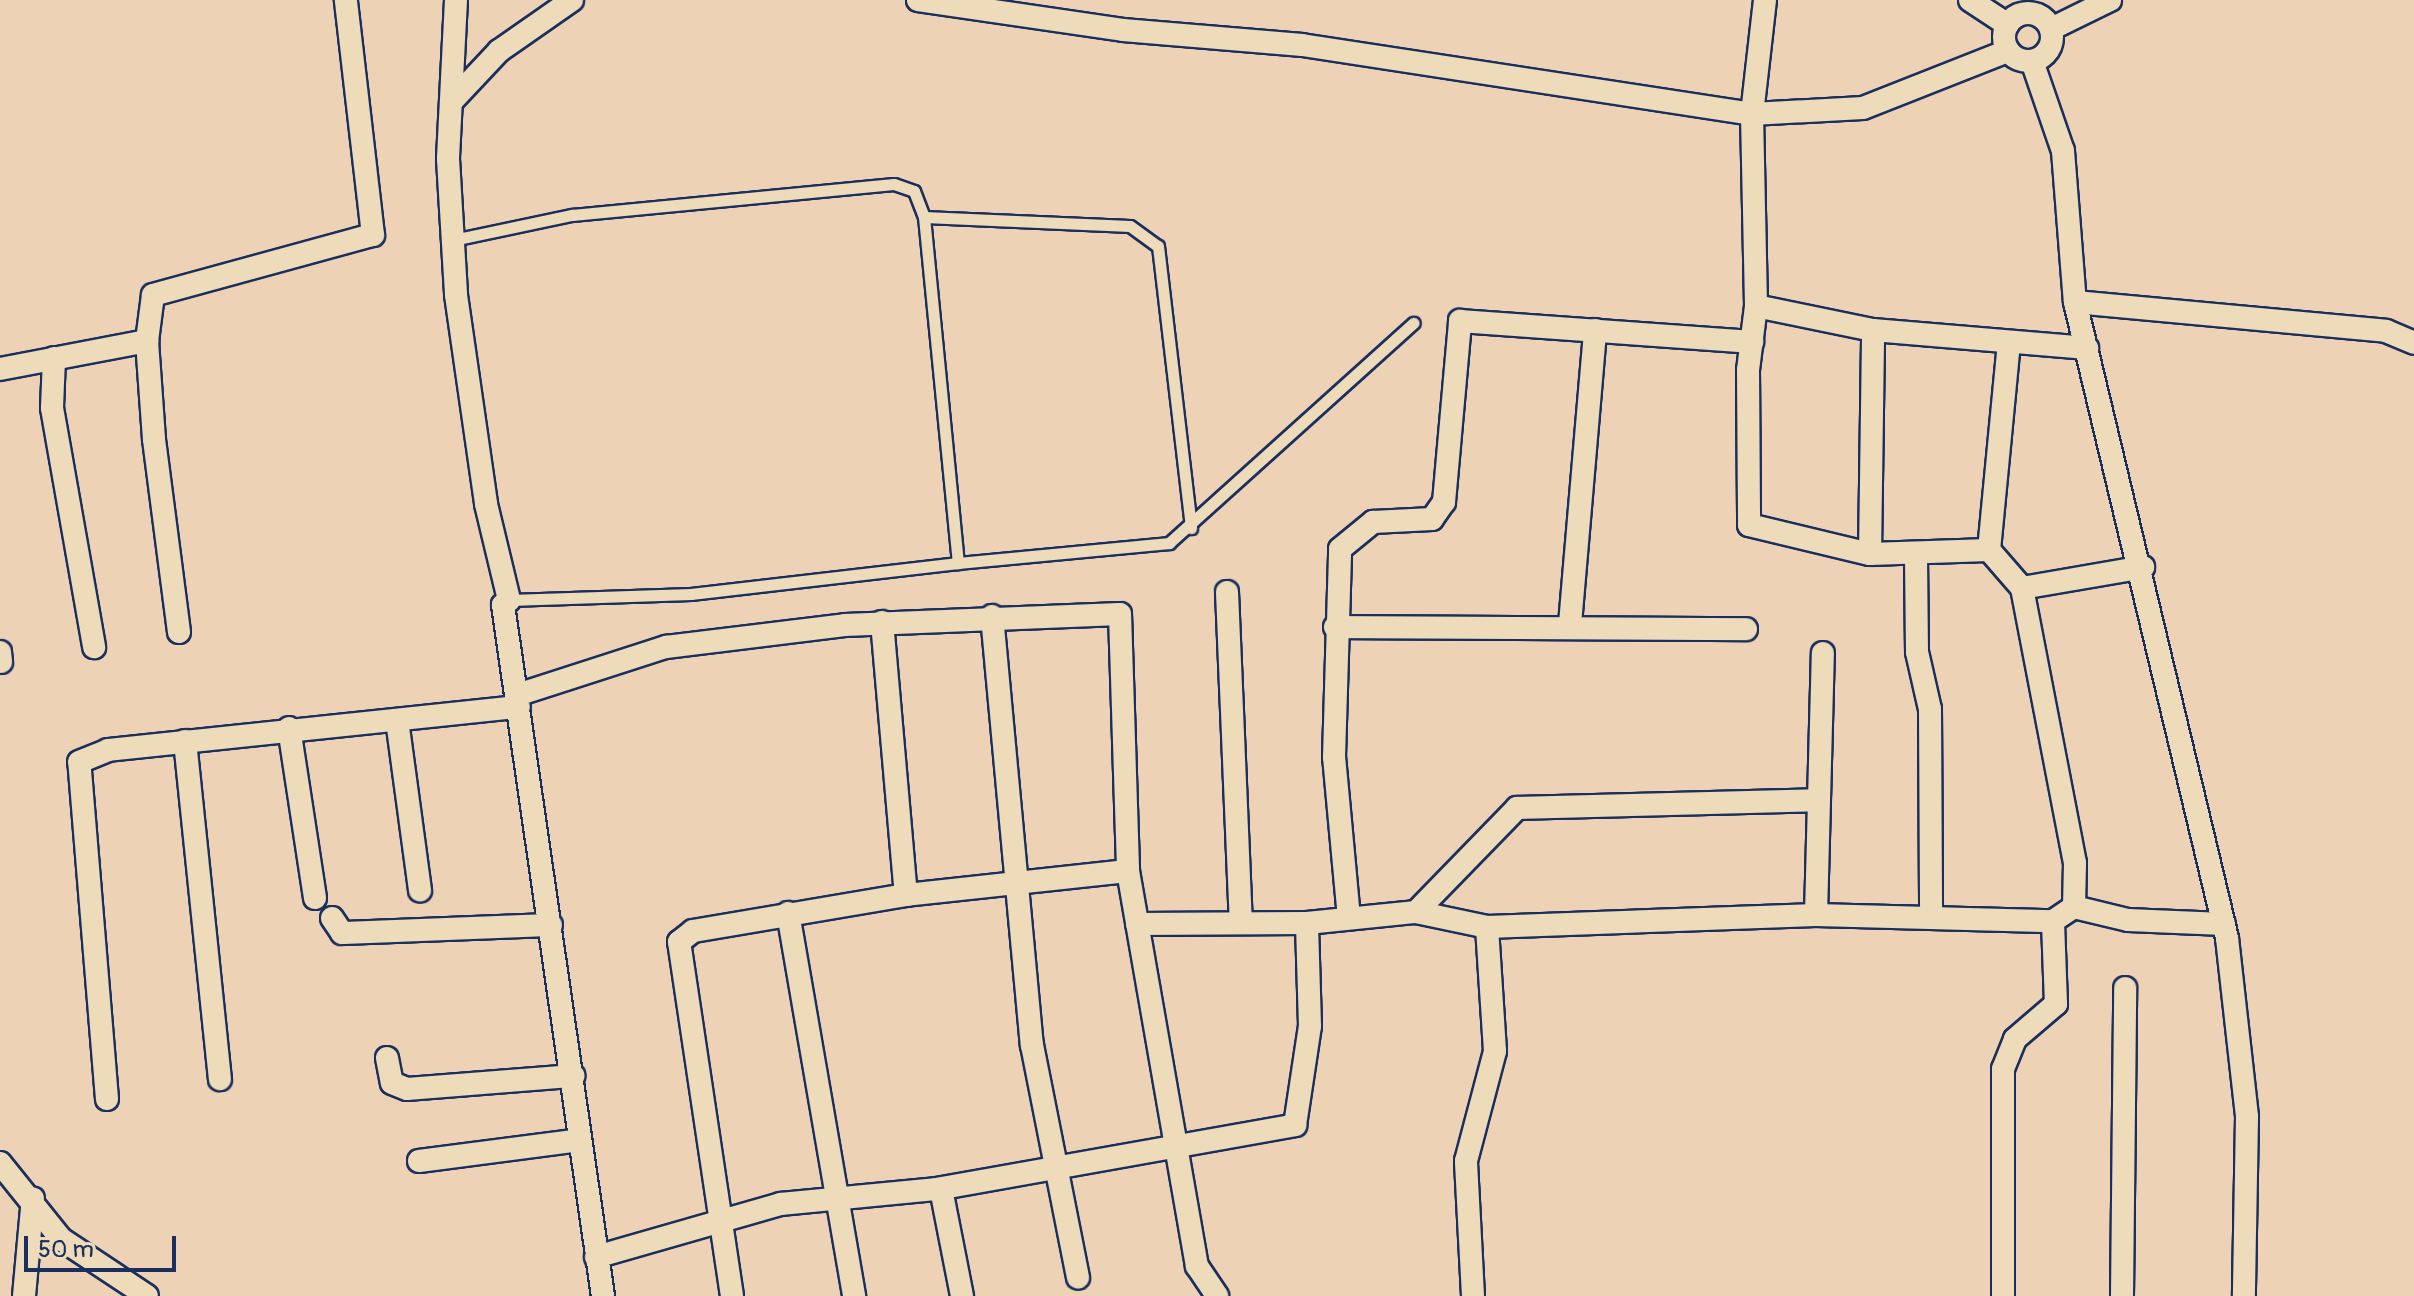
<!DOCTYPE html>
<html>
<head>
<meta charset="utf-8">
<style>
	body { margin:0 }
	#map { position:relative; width:2414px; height:1296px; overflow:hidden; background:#edd2b6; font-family:Pangolin,sans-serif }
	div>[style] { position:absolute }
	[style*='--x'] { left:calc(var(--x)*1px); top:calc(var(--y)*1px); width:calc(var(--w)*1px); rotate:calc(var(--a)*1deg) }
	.roads { filter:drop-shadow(2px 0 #1b2f5e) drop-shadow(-2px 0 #1b2f5e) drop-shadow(0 2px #1b2f5e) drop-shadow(0 -2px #1b2f5e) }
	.lane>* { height:11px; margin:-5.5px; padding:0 5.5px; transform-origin:5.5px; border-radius:5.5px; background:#eedbb9 }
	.street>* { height:22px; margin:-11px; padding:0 11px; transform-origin:11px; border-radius:11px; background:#eedbb9 }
	.street>.ring { margin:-11px; padding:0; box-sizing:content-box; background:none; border:22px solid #eedbb9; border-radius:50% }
	span { translate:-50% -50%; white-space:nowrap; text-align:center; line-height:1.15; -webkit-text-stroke:7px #eedbb9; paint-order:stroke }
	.scale { position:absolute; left:24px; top:1236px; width:152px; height:36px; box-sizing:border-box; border:4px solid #1b2f5e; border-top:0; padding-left:10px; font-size:24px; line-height:28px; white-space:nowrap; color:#1b2f5e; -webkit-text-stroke:6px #eedbb9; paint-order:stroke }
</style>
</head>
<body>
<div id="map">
	<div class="roads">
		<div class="lane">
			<div style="--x:924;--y:217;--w:206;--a:2.5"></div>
			<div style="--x:1130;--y:226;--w:34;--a:36"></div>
			<div style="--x:1158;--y:246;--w:284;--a:83.3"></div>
			<div style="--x:453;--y:240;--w:122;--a:-11.9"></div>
			<div style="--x:572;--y:215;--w:323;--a:-5.5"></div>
			<div style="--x:894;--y:184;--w:21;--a:19"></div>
			<div style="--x:914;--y:191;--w:28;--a:69"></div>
			<div style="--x:924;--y:217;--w:348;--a:84.4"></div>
			<div style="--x:958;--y:563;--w:269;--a:173.4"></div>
			<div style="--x:691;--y:594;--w:182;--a:178.1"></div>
			<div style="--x:958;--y:563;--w:212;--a:-5.4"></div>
			<div style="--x:1169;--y:543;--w:329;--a:-42"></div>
		</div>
		<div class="street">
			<div style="--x:456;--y:0;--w:159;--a:92.9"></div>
			<div style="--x:448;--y:159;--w:136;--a:86.6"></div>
			<div style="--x:456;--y:295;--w:211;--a:81.8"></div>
			<div style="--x:486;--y:504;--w:99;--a:76.5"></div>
			<div style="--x:509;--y:600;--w:8;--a:140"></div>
			<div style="--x:503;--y:605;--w:698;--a:81.77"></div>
			<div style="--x:918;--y:0;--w:207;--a:8.3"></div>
			<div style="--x:1123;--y:30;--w:180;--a:4.8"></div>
			<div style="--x:1302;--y:45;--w:455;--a:8.7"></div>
			<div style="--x:1752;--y:114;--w:111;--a:-3.1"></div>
			<div style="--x:1863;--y:108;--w:156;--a:-21.5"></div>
			<div style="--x:1765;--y:0;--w:115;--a:96.5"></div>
			<div style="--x:1752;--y:114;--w:192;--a:88.8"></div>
			<div style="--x:1756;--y:306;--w:64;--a:97.1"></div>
			<div style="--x:1748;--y:370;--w:155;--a:89.6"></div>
			<div style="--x:1749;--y:525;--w:124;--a:13.5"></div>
			<div style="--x:1870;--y:554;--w:119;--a:-1.9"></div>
			<div style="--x:1989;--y:550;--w:50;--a:49"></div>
			<div style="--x:2022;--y:588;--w:123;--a:-9.8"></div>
			<div style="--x:1970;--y:0;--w:45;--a:33.3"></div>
			<div class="ring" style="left:2004px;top:13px;width:26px;height:26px"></div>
			<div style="--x:2051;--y:29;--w:66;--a:-26.2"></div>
			<div style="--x:2032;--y:61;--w:95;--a:71"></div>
			<div style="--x:2063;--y:151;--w:151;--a:85.5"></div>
			<div style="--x:2075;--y:302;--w:654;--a:76.56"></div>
			<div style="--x:2227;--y:938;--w:180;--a:83.6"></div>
			<div style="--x:2247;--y:1117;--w:179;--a:91"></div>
			<div style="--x:452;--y:101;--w:69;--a:-46.8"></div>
			<div style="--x:499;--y:51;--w:89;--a:-34.9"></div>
			<div style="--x:2075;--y:302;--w:312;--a:5.3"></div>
			<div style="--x:2386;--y:331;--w:30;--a:23"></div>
			<div style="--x:1756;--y:306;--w:119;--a:11.6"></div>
			<div style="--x:1873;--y:330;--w:215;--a:4.8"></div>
			<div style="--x:54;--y:358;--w:50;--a:92.3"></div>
			<div style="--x:52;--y:408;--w:243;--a:80"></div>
			<div style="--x:0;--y:369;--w:150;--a:-10.8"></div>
			<div style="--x:1989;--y:550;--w:208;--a:-84.5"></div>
			<div style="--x:1870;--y:554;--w:224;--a:-89.2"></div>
			<div style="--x:1916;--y:557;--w:95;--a:89.4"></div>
			<div style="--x:1917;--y:652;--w:58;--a:77.2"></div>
			<div style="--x:1930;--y:709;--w:209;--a:89.7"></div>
			<div style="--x:2022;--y:588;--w:280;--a:79.1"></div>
			<div style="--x:2075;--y:863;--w:44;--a:91.3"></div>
			<div style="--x:1227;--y:592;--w:330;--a:87.6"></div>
			<div style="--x:992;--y:616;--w:431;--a:84.7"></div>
			<div style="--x:1032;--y:1045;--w:237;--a:78.8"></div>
			<div style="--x:882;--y:622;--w:274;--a:85"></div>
			<div style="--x:1570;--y:624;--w:295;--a:-85.1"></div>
			<div style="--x:1335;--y:627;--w:411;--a:0.3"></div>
			<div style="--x:179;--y:632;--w:195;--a:-97.4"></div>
			<div style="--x:154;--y:439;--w:98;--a:-94.1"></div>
			<div style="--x:147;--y:341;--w:46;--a:-82.6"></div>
			<div style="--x:153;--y:295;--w:228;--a:-15.3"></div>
			<div style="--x:373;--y:235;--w:237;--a:-96.6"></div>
			<div style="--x:0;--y:652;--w:10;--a:84"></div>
			<div style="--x:517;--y:695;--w:157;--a:-17.9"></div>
			<div style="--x:666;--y:647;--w:180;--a:-7"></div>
			<div style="--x:845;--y:625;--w:275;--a:-2.3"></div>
			<div style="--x:1120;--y:614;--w:257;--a:88.2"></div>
			<div style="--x:1128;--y:871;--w:401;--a:80.1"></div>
			<div style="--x:1197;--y:1266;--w:36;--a:56"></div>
			<div style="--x:397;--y:720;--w:172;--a:82.3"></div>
			<div style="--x:289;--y:728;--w:172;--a:81.3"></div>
			<div style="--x:185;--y:741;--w:340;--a:84.1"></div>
			<div style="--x:1416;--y:912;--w:145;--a:-45.8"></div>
			<div style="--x:1517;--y:808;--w:298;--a:-1.5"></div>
			<div style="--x:788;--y:913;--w:389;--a:80.2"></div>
			<div style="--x:1816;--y:915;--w:262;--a:-88.5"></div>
			<div style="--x:332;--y:918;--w:18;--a:56"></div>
			<div style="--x:342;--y:933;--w:209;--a:-2.2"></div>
			<div style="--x:1349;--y:918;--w:162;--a:-95.3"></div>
			<div style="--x:1334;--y:757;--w:208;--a:-88.3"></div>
			<div style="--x:1340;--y:549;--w:43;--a:-39.3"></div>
			<div style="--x:1373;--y:522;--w:59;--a:-2.9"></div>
			<div style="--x:1432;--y:519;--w:21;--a:-55"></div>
			<div style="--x:1444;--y:502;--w:182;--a:-84.9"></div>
			<div style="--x:1460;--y:321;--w:293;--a:4.1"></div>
			<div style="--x:1137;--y:924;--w:170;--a:-0.3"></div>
			<div style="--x:1307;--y:923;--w:110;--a:-5.8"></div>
			<div style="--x:1416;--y:912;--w:73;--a:11.9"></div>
			<div style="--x:1487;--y:927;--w:329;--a:-2.1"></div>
			<div style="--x:1816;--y:915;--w:237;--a:1.5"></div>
			<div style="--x:2053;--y:921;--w:25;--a:-34"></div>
			<div style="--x:2074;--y:907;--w:56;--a:13.5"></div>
			<div style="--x:2128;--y:920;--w:96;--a:2.4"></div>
			<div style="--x:387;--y:1058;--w:25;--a:79"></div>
			<div style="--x:392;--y:1083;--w:16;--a:22"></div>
			<div style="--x:407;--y:1089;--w:167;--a:-4.5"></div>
			<div style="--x:107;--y:1099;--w:338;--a:-94.7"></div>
			<div style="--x:79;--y:762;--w:31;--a:-22"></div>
			<div style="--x:108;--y:750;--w:413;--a:-6"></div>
			<div style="--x:419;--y:1161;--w:162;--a:-7.4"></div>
			<div style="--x:0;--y:1163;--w:97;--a:51.2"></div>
			<div style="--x:61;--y:1239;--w:103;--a:33.5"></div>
			<div style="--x:941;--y:1189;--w:109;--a:78.9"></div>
			<div style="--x:596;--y:1257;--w:192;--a:-16"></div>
			<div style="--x:781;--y:1204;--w:157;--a:-5.5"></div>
			<div style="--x:937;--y:1189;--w:364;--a:-10.1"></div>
			<div style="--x:1295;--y:1125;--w:100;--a:-81.4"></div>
			<div style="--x:1310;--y:1026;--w:103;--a:-91.7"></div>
			<div style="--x:24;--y:1296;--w:98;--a:-84.8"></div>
			<div style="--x:732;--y:1296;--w:358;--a:-98.5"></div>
			<div style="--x:679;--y:942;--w:18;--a:-38"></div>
			<div style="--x:693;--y:931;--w:216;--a:-9.6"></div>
			<div style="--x:906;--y:895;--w:223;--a:-6.2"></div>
			<div style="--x:1473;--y:1296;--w:135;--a:-93"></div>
			<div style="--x:1466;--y:1161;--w:114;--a:-75.2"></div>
			<div style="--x:1495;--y:1051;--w:124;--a:-93.7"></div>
			<div style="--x:2003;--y:1296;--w:227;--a:-90"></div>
			<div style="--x:2003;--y:1069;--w:32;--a:-68"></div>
			<div style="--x:2015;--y:1039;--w:54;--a:-40.5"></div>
			<div style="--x:2056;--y:1004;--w:83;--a:-92.1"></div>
			<div style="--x:2122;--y:1296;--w:308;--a:-89.4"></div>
		</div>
	</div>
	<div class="scale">50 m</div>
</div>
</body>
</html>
